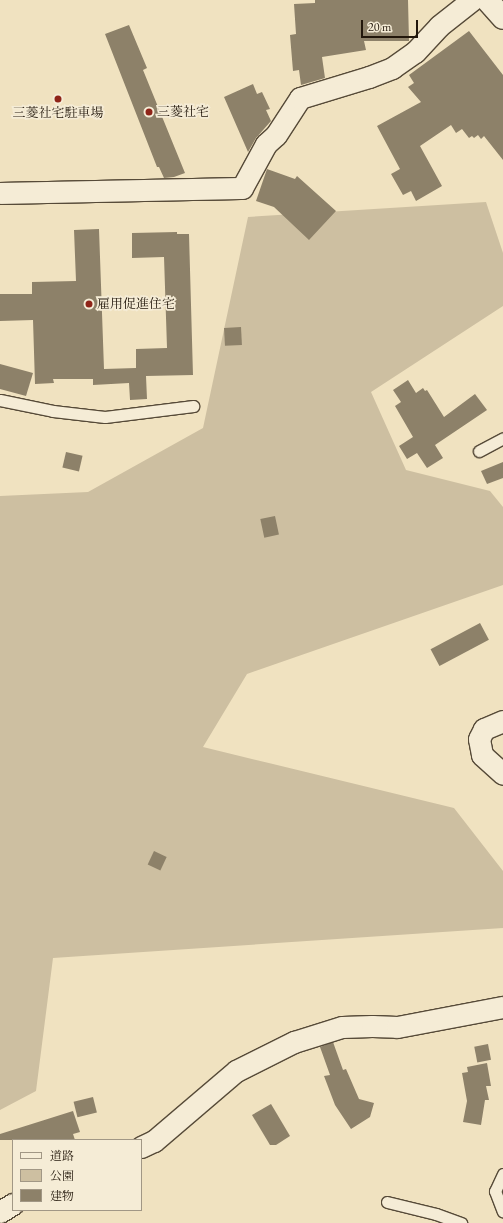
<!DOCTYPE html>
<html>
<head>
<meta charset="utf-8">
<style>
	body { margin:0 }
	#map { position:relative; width:503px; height:1223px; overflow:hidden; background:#f0e2c0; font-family:"EB Garamond","Noto Serif JP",serif }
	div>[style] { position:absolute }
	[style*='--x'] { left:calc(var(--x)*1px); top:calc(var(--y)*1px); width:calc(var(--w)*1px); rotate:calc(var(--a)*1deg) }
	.green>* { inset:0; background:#cdbfa1 }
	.building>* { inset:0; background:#8d8169; transform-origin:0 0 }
	.roads { filter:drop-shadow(1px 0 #564a38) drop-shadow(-1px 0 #564a38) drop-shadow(0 1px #564a38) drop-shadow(0 -1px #564a38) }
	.service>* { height:11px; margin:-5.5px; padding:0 5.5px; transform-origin:5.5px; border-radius:5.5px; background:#f5ecd6 }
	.minor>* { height:21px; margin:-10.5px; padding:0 10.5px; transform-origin:10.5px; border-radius:10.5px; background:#f5ecd6 }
	.secondary>* { height:22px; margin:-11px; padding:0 11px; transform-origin:11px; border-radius:11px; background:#f5ecd6 }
	.dots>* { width:11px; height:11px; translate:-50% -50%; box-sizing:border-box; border:2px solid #f5ecd6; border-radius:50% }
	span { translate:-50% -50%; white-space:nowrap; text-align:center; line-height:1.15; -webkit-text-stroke:3.5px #f5ecd6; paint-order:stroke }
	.poi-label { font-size:13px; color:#22170b }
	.left { translate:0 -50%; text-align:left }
	.legend { position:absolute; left:12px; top:1139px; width:130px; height:72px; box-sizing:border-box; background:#f5ecd6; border:1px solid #a19785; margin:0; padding:5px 7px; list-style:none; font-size:12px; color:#22170b }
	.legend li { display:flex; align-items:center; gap:8px; height:20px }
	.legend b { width:20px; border:1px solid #a19785 }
	.scale { position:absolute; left:361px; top:20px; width:57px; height:18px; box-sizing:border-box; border:2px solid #22170b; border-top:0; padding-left:5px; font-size:12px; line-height:14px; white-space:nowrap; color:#22170b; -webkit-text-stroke:3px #f5ecd6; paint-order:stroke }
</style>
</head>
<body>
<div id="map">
	<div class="green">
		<div style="clip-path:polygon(486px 202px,503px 253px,503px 306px,371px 392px,406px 470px,490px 491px,503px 507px,503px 585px,247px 674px,203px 747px,454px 808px,503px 871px,503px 928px,53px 958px,36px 1091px,0 1110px,0 496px,88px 492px,203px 428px,248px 217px)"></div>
	</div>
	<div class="building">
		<div style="clip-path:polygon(315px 0,408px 0,409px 41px,364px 41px,366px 50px,322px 57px,325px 78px,301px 85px,299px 70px,293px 71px,290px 35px,296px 34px,294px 4px,315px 3px)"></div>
		<div style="clip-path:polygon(129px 25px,147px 68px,143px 70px,185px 173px,174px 177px,164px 178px,159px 167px,157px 167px,105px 34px)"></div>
		<div style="clip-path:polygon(469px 31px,503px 75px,503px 160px,484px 136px,481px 139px,478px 135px,474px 138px,472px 136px,469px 138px,462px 129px,456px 133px,451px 125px,420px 146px,442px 186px,416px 201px,411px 191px,403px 195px,391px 174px,400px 169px,377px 126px,421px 102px,408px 87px,414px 83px,409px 75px)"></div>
		<div style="clip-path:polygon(253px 84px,257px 94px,262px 92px,270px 109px,266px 110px,271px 121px,256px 138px,248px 152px,224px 97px)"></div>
		<div style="clip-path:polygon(267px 169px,295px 179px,297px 176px,336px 211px,309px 240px,274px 207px,256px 201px)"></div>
		<div style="clip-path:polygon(99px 229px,104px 369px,136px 368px,136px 349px,167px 348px,164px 257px,132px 258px,132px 233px,177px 232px,177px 234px,189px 234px,193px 375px,146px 376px,147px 399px,130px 400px,129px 383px,93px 385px,93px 379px,53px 379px,54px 383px,35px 384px,33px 320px,0 321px,0 294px,32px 294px,32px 282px,76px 281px,74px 230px)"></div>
		<div style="left:241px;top:327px;width:18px;height:17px;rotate:87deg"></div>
		<div style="clip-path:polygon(0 364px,33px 373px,26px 396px,0 389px)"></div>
		<div style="clip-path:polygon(408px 380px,416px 393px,423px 388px,425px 391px,427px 390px,444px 417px,475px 394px,487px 410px,435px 445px,443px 458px,427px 468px,417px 453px,407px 459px,399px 446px,413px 437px,395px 406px,401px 402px,393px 390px)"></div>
		<div style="left:66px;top:452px;width:17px;height:16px;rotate:13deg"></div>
		<div style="clip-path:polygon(503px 462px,503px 478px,487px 484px,481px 471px)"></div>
		<div style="left:275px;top:516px;width:19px;height:15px;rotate:78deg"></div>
		<div style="left:480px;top:623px;width:19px;height:56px;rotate:62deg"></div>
		<div style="left:154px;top:851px;width:14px;height:15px;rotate:25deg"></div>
		<div style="clip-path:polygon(333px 1042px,343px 1070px,346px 1069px,359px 1099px,374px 1103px,370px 1117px,351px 1129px,335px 1105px,324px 1076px,330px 1075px,320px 1047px)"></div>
		<div style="left:488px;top:1044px;width:16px;height:14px;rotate:79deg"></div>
		<div style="clip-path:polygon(487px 1063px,491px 1086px,486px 1086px,489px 1100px,485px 1100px,481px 1125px,463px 1122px,467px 1101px,462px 1073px,468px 1072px,467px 1067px)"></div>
		<div style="left:93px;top:1097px;width:16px;height:20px;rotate:76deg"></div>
		<div style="clip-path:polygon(271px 1104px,290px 1136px,276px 1145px,270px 1145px,252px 1115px)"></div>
		<div style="clip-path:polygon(73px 1111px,80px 1132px,73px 1134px,75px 1140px,0 1140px,0 1134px)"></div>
	</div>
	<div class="roads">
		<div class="service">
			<div style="--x:0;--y:400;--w:54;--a:11.7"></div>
			<div style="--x:53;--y:411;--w:52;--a:6.6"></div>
			<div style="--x:105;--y:417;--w:89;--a:-7.1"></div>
			<div style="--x:479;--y:451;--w:27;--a:-28"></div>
			<div style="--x:503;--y:1174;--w:19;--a:115"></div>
			<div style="--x:495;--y:1191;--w:22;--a:69"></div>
			<div style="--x:387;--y:1202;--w:50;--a:13.8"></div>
			<div style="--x:436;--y:1214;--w:27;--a:20"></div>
		</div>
		<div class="minor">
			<div style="--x:0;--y:193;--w:242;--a:-1.2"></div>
			<div style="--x:242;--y:188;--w:50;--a:-61.4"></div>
			<div style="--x:266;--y:144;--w:13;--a:-42"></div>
			<div style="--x:276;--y:135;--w:44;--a:-57"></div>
			<div style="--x:300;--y:98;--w:72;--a:-16.9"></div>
			<div style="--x:369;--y:77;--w:25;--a:-21"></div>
			<div style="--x:392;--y:68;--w:28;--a:-35"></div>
			<div style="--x:415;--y:52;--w:35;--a:-47"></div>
			<div style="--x:439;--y:26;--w:42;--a:-38.2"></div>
			<div style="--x:503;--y:721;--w:21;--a:157"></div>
			<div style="--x:484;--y:729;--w:11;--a:117"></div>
			<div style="--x:479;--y:739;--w:16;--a:79"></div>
			<div style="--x:482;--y:755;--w:28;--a:42"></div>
			<div style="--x:141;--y:1147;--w:14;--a:-25"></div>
			<div style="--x:154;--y:1141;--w:108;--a:-40.5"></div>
			<div style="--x:236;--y:1071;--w:65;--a:-26.6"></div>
			<div style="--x:294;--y:1042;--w:50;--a:-17.4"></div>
			<div style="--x:342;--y:1027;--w:30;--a:-2"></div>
			<div style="--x:372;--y:1026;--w:25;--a:2"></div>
			<div style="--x:397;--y:1027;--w:108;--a:-10.7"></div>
			<div style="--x:0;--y:1212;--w:15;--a:-32"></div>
		</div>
		<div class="secondary">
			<div style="--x:487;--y:0;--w:24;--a:48"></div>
		</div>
	</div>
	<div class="dots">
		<div style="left:58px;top:99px;background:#8f2418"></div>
		<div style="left:149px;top:112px;background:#8f2418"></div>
		<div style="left:89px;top:304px;background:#8f2418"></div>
	</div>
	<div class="poi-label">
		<span class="left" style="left:157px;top:112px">三菱社宅</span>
		<span style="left:58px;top:113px">三菱社宅駐車場</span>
		<span class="left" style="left:97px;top:304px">雇用促進住宅</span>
	</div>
	<ul class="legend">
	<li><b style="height:5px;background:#f5ecd6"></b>道路</li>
	<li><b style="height:11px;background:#cdbfa1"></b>公園</li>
	<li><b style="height:11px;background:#8d8169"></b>建物</li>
	</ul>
	<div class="scale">20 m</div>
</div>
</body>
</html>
